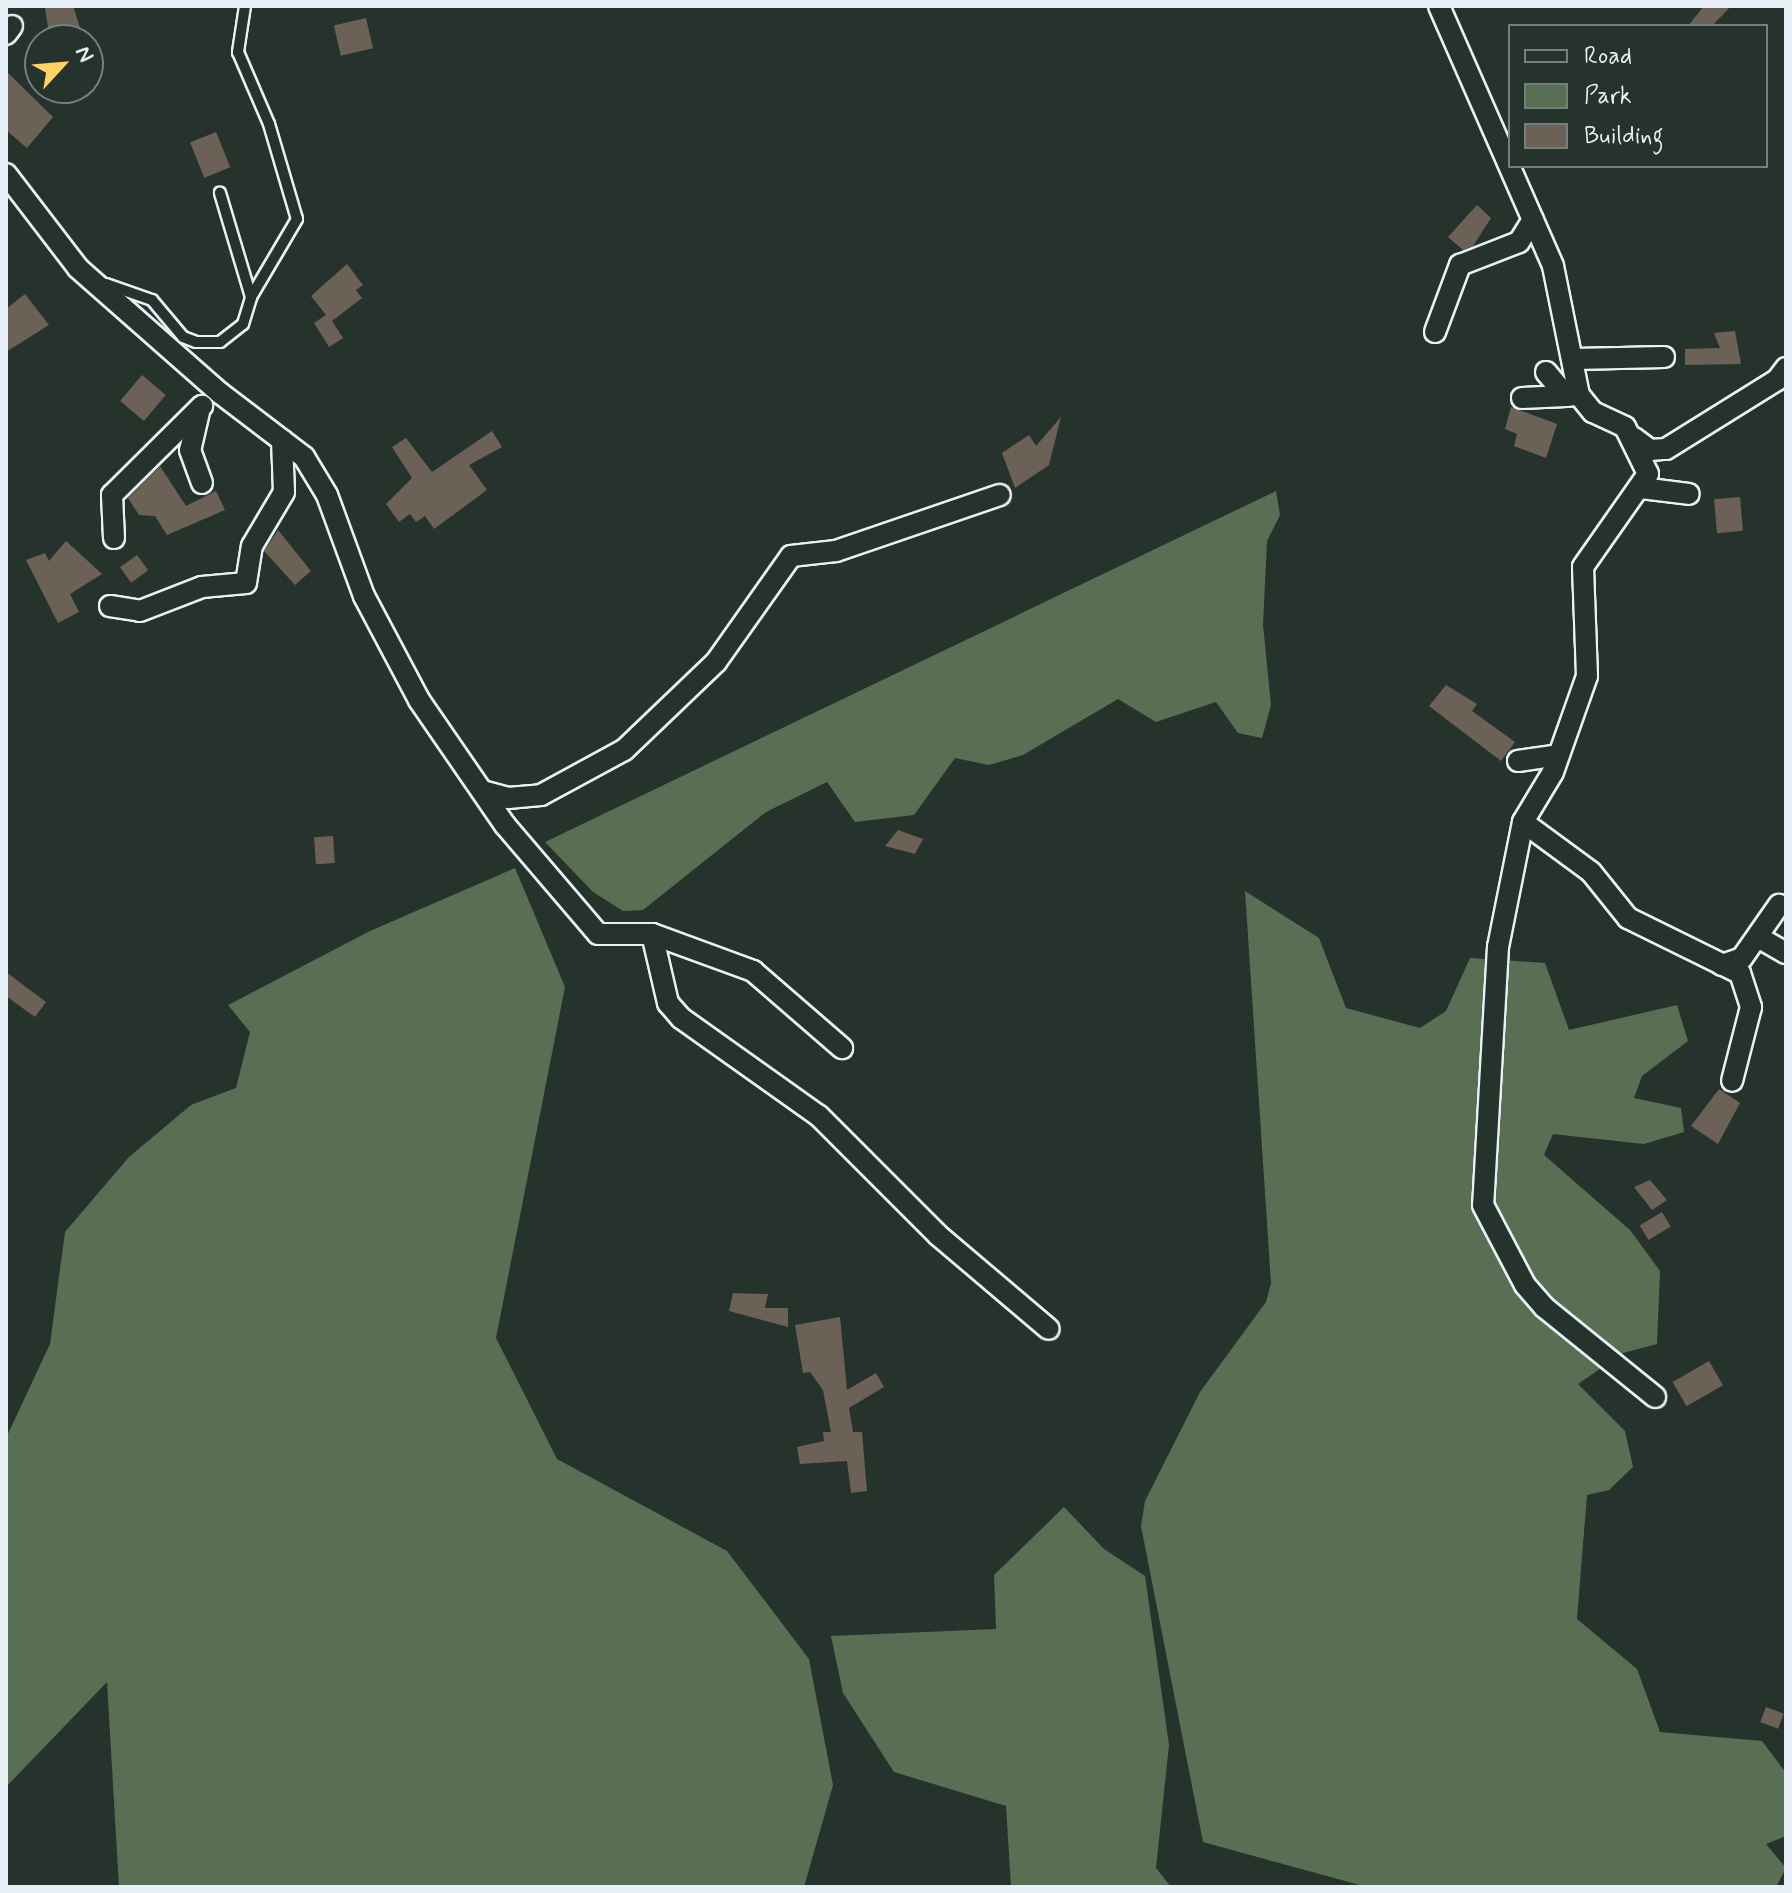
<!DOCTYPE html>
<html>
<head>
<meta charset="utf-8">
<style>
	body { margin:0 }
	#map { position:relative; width:1792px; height:1893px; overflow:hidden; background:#26332d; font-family:Mynerve,sans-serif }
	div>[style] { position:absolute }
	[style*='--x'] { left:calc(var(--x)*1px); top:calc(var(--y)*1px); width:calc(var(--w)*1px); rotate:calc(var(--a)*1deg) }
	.green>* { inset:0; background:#596f53 }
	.building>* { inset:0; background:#6c6157; transform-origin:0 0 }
	.roads { filter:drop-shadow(2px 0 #e8f1f8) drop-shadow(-2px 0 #e8f1f8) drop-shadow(0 2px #e8f1f8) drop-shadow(0 -2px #e8f1f8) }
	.lane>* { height:10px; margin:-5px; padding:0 5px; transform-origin:5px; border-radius:5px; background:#26332d }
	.street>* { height:20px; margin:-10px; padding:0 10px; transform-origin:10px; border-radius:10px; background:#26332d }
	span { translate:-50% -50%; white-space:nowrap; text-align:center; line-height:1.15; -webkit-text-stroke:6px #26332d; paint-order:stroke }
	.frame { position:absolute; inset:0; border:8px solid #e8f1f8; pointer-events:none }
	.legend { position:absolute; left:1508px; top:24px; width:260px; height:144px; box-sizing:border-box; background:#26332d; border:2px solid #747f7e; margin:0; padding:10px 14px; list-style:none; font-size:24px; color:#e8f1f8 }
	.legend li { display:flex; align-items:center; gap:16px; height:40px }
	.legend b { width:40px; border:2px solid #747f7e }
	.north { position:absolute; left:24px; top:24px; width:80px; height:80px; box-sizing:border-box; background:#26332d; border:2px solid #747f7e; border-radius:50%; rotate:64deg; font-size:22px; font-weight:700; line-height:32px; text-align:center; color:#e8f1f8 }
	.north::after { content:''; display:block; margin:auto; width:28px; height:36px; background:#ffd166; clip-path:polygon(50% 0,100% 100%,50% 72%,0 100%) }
</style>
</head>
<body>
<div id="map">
	<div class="green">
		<div style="clip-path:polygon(1276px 491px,1280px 515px,1267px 541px,1263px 625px,1271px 705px,1262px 738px,1238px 733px,1216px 702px,1156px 722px,1118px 699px,1023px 755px,989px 765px,955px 758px,914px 815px,855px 822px,827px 782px,766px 812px,643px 910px,623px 911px,593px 892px,545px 842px)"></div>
		<div style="clip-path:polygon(515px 868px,565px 987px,496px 1338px,557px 1459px,727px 1551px,809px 1659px,833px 1785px,804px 1887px,119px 1887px,107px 1682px,6px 1787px,6px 1438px,50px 1344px,65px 1232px,129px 1157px,191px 1105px,236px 1088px,250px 1032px,228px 1005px,370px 931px)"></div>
		<div style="clip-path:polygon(1245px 891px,1319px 938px,1346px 1008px,1420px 1028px,1446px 1011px,1470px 958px,1545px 963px,1569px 1030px,1677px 1005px,1688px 1041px,1642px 1076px,1634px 1098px,1681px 1108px,1684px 1132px,1644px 1144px,1553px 1134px,1544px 1155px,1630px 1230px,1660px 1271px,1657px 1344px,1623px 1353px,1578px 1384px,1625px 1431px,1633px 1467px,1609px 1490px,1587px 1495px,1577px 1619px,1637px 1669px,1660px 1732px,1762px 1741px,1786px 1773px,1786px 1836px,1766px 1844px,1786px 1868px,1776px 1887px,1367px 1887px,1203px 1842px,1141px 1526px,1145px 1501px,1200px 1392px,1266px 1302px,1271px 1283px)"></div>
		<div style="clip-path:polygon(1064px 1507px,1104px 1549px,1145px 1576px,1169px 1745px,1156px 1868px,1171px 1887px,1011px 1887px,1006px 1806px,894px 1772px,843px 1693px,831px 1636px,996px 1629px,994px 1575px)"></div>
	</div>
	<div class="building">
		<div style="clip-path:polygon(54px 6px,73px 6px,84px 40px,50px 40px,45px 8px)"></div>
		<div style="clip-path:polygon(1704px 6px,1731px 6px,1712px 26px,1688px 26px)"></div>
		<div style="left:366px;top:18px;width:31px;height:33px;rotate:77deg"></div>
		<div style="clip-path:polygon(6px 71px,53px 117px,27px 148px,6px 130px)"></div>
		<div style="left:216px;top:132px;width:38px;height:28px;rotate:68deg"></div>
		<div style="clip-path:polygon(1477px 205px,1491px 218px,1473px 246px,1463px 250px,1448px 237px)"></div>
		<div style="clip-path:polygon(347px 264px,363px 285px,356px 290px,362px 298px,332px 321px,343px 338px,329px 347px,314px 323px,326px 315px,311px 296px)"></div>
		<div style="clip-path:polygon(25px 294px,49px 325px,6px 352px,6px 309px)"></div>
		<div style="clip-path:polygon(1735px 331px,1741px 364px,1685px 365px,1685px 349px,1720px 348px,1714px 333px)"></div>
		<div style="left:142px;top:375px;width:31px;height:34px;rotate:40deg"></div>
		<div style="clip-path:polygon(1511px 407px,1557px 424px,1546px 458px,1514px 446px,1517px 434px,1505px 429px)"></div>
		<div style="clip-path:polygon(1061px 417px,1049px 465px,1015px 488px,1002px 453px,1029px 435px,1036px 446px)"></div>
		<div style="clip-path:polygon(492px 431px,502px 447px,469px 465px,487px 490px,434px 529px,425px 516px,416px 522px,410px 514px,399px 522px,386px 504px,412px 478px,392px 447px,406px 438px,432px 472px)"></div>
		<div style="clip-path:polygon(160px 466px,186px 506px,216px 491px,225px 510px,167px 535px,155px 516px,139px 515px,128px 498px)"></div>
		<div style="left:1740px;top:497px;width:34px;height:26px;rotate:85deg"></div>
		<div style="clip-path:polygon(278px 530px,311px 571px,295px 585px,264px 551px)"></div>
		<div style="clip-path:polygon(66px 541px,102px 574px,70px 594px,79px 612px,58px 623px,26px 560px,45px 553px,49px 561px)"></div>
		<div style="left:137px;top:555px;width:19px;height:21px;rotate:54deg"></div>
		<div style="clip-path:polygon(1446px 685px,1477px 704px,1472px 711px,1515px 742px,1501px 761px,1429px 706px)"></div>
		<div style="clip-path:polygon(898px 830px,923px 839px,915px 854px,885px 846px)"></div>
		<div style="left:333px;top:836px;width:27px;height:19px;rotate:86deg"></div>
		<div style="clip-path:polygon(6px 972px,46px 1002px,35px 1017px,6px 996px)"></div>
		<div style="clip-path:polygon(1719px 1089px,1740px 1103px,1718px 1144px,1691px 1126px)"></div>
		<div style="clip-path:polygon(1650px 1180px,1667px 1200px,1652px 1210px,1634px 1187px)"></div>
		<div style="left:1662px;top:1212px;width:17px;height:26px;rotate:59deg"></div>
		<div style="clip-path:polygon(733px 1293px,768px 1294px,765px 1308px,788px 1308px,788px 1327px,729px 1311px)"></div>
		<div style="clip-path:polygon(840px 1317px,847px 1390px,876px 1373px,884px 1387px,849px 1408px,853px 1432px,862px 1432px,867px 1491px,851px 1493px,847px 1461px,800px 1464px,797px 1447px,824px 1441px,823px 1432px,831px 1432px,823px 1390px,810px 1372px,803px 1373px,795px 1325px)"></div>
		<div style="left:1709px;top:1361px;width:28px;height:42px;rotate:60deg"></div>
		<div style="left:1766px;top:1707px;width:19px;height:16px;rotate:21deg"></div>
	</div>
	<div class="roads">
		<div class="lane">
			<div style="--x:245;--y:6;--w:47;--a:98.7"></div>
			<div style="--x:238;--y:52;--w:78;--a:66.7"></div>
			<div style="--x:269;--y:124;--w:99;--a:73.6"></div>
			<div style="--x:297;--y:219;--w:91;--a:120.5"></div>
			<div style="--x:106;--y:284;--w:49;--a:19.2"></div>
			<div style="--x:152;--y:300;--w:48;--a:50"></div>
			<div style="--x:183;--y:337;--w:14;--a:21"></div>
			<div style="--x:196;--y:342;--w:24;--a:0"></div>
			<div style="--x:220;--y:342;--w:29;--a:-38"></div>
			<div style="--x:243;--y:324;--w:28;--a:-73"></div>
			<div style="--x:251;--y:297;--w:109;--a:-106.6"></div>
		</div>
		<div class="street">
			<div style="--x:1439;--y:6;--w:284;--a:66.3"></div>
			<div style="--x:1553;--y:266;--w:132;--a:78.6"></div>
			<div style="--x:1579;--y:395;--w:22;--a:51"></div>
			<div style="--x:1593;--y:412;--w:35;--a:25"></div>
			<div style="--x:1625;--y:427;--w:52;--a:63.9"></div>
			<div style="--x:1648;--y:474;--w:113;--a:125"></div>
			<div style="--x:1583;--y:567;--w:109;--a:87.9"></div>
			<div style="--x:1587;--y:676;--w:102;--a:109.5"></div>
			<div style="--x:1553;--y:772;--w:58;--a:121"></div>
			<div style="--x:1523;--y:822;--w:127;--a:101.3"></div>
			<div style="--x:1498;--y:947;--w:258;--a:93.3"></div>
			<div style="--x:1483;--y:1205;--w:90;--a:62.3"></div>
			<div style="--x:1525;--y:1285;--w:29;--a:49"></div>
			<div style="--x:1544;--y:1307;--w:143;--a:39"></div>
			<div style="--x:6;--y:34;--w:10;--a:-53"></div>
			<div style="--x:6;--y:174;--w:118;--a:52.5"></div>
			<div style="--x:78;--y:268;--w:189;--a:41.4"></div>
			<div style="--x:220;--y:393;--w:106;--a:37.3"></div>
			<div style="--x:304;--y:457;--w:44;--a:58.8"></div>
			<div style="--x:327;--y:495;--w:108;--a:69.9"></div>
			<div style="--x:364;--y:596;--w:118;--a:62.1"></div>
			<div style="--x:419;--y:700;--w:152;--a:55.5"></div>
			<div style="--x:505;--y:825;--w:143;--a:49.5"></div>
			<div style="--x:598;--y:934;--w:54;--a:0"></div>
			<div style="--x:652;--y:934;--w:108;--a:20.1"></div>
			<div style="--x:753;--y:971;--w:118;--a:40.9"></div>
			<div style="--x:1435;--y:332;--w:72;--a:-69.5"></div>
			<div style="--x:1460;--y:265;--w:63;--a:-21.3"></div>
			<div style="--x:1519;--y:242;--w:26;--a:-58"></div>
			<div style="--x:1575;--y:359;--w:89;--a:-1.3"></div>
			<div style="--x:1546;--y:372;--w:31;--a:50"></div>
			<div style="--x:1566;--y:396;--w:9;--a:-6"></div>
			<div style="--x:1522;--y:398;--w:44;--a:-2.6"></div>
			<div style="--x:199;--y:412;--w:39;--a:103"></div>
			<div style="--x:190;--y:450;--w:35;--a:70"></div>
			<div style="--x:1634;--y:438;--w:20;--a:37"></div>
			<div style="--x:1650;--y:450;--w:16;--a:-4"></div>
			<div style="--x:1666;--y:449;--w:131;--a:-31.9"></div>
			<div style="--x:1777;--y:380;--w:15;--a:-53"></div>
			<div style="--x:1641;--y:488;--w:48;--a:7.1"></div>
			<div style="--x:114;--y:538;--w:43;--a:-92.7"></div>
			<div style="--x:112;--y:495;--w:127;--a:-44.7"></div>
			<div style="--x:110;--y:606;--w:30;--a:9"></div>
			<div style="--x:140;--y:611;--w:66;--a:-21.2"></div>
			<div style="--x:202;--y:587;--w:44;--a:-5.2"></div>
			<div style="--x:246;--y:583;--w:37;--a:-81"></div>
			<div style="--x:252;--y:546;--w:63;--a:-59.3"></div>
			<div style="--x:284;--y:492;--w:52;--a:-92.2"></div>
			<div style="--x:1518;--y:761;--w:41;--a:-8.3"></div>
			<div style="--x:482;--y:791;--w:27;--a:15"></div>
			<div style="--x:508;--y:798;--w:33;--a:-5"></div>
			<div style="--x:541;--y:795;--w:94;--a:-28.5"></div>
			<div style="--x:624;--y:750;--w:127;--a:-43.7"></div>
			<div style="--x:716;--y:662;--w:130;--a:-54.7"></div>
			<div style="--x:791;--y:556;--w:45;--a:-6.3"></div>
			<div style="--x:836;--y:551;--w:173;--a:-18.9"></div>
			<div style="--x:1523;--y:822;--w:84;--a:36.3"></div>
			<div style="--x:1591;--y:872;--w:59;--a:51.2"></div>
			<div style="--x:1628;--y:918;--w:125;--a:26.2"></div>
			<div style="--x:1740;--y:973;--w:36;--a:72"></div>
			<div style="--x:1751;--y:1007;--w:76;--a:104.4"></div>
			<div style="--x:652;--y:934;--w:71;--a:76.9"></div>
			<div style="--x:668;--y:1003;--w:20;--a:49"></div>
			<div style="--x:681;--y:1018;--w:169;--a:35.4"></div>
			<div style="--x:819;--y:1116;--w:168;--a:45"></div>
			<div style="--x:938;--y:1235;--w:145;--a:40.3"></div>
			<div style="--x:1758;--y:937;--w:32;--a:30"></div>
			<div style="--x:1722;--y:965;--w:21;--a:-19"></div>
			<div style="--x:1742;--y:958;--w:65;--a:-55.1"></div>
		</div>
	</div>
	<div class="frame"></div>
	<ul class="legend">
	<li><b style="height:10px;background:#26332d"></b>Road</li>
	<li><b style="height:22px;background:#596f53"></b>Park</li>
	<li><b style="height:22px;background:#6c6157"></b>Building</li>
	</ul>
	<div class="north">N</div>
</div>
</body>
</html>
